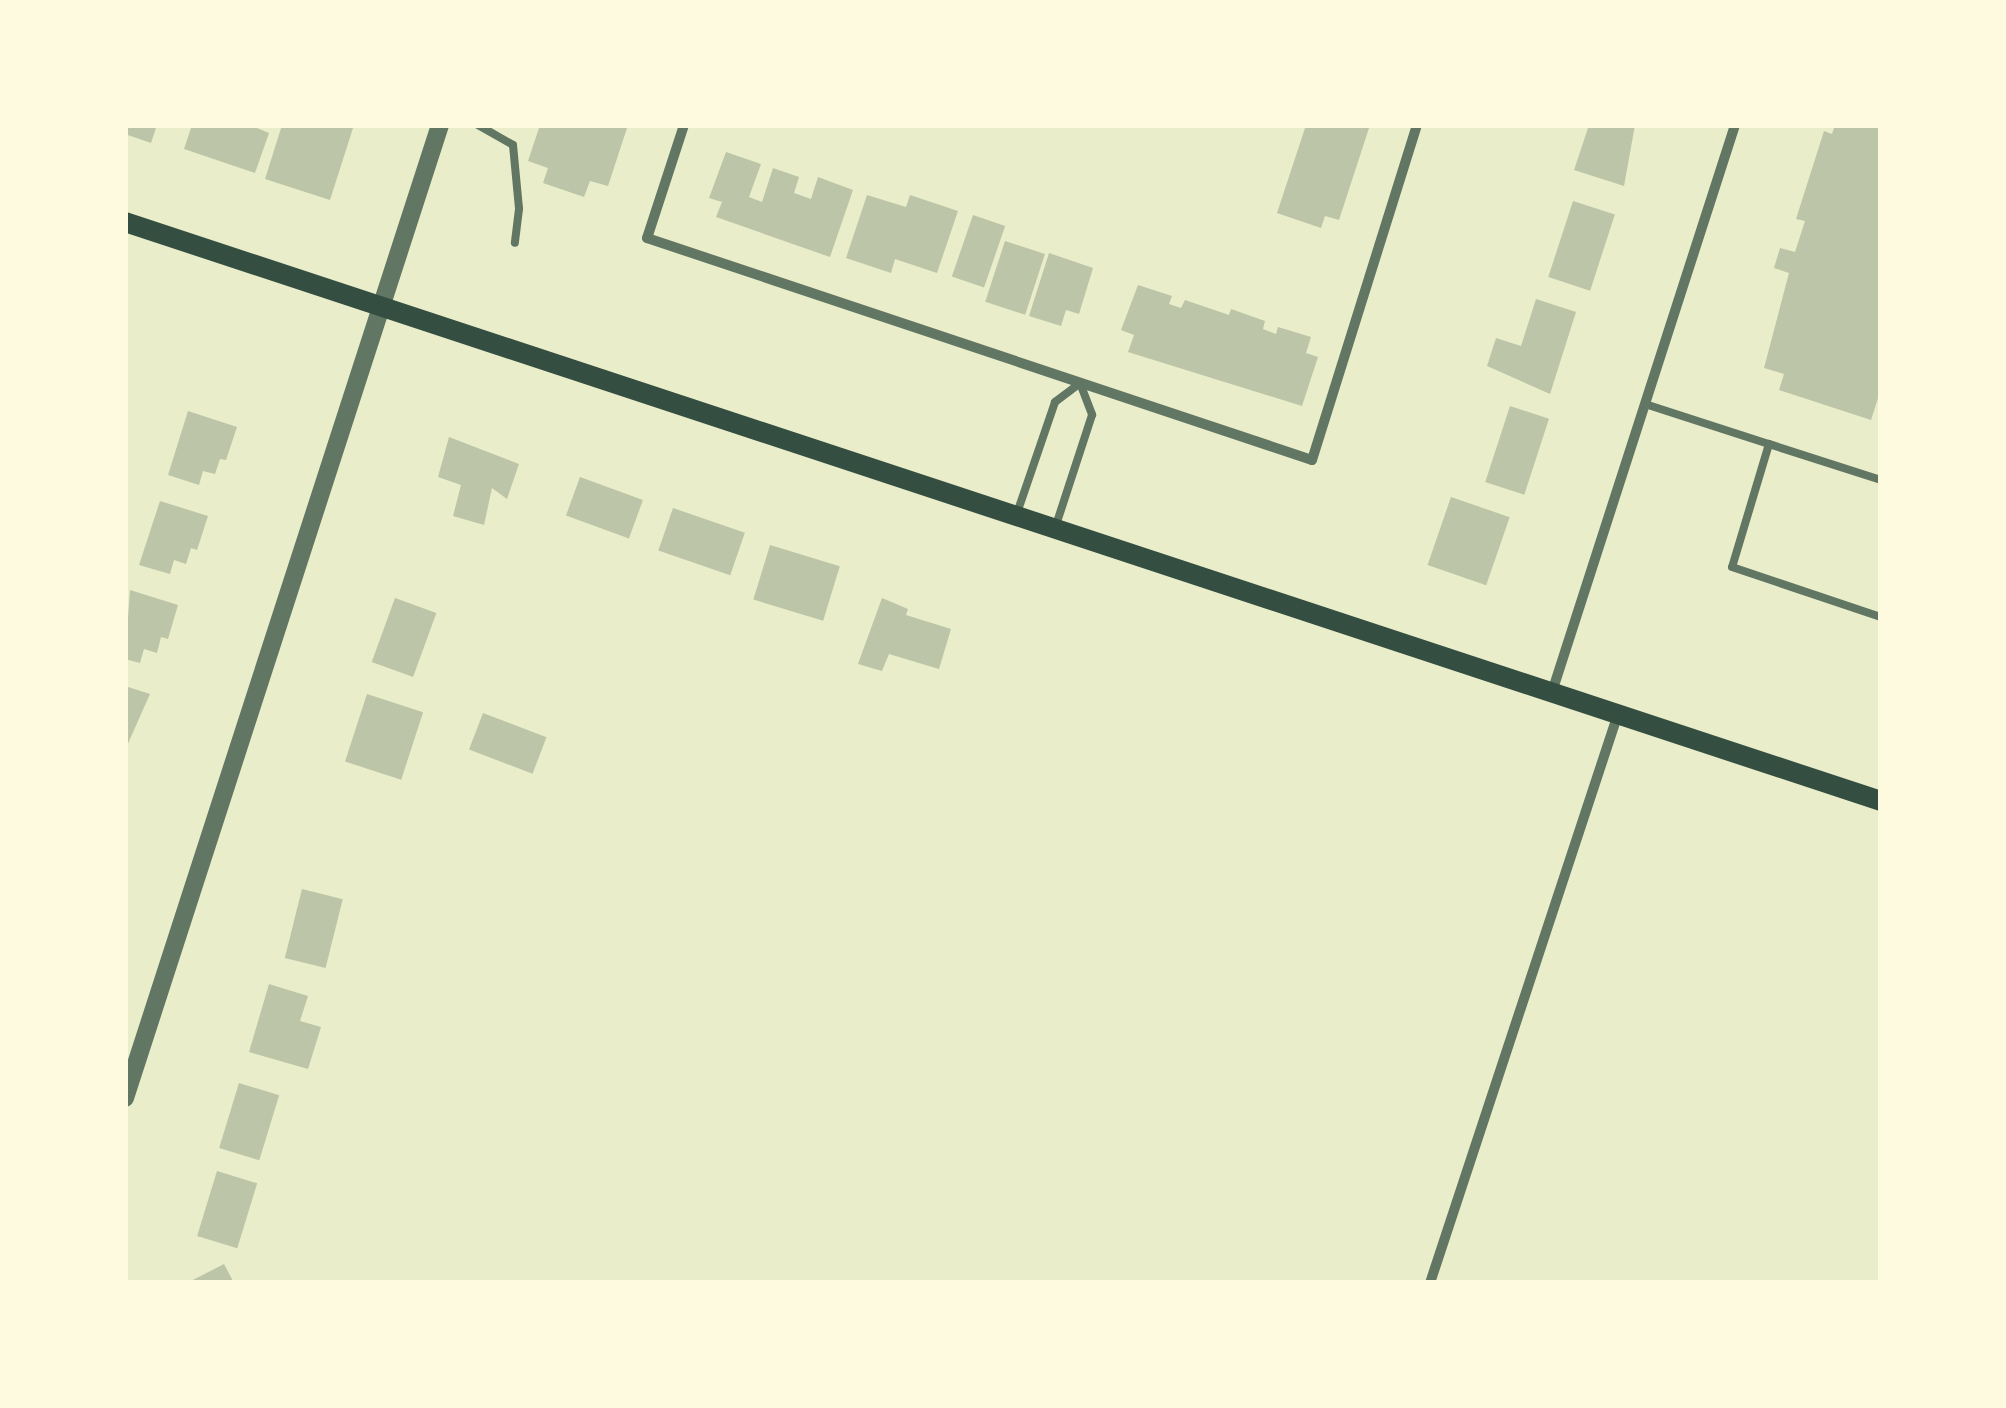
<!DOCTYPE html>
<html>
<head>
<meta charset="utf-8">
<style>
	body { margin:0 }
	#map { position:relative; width:2006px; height:1408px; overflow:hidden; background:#e9edc9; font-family:Cabin,sans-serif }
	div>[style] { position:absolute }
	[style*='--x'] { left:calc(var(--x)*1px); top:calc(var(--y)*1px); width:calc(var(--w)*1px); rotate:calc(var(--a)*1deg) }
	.building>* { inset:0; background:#bcc5a7; transform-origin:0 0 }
	.service>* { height:8px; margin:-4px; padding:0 4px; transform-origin:4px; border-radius:4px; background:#617663 }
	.minor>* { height:10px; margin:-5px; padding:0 5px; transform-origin:5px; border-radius:5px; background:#617663 }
	.tertiary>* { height:18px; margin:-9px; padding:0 9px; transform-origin:9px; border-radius:9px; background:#617663 }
	.secondary>* { height:20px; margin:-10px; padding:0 10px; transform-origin:10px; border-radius:10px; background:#344e41 }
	span { translate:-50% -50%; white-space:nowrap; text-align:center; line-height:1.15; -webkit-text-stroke:8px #fefae0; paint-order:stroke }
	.frame { position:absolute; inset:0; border:128px solid #fefae0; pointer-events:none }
</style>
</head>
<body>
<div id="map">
	<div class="building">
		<div style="clip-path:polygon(125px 125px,157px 125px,151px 143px,125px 134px)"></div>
		<div style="clip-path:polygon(192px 125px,250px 125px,269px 133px,255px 173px,184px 149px)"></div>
		<div style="clip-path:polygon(282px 125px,354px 125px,330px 200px,265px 179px)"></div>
		<div style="clip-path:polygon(540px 125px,628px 125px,608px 186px,590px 181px,584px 197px,543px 183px,548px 168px,528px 161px)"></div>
		<div style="clip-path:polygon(1306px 125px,1370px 125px,1339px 220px,1325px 216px,1321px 228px,1277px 213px)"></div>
		<div style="clip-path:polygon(1589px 125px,1635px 125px,1624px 186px,1574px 170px)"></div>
		<div style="clip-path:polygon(1835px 125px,1881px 125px,1881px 389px,1871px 420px,1779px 390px,1784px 374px,1764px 368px,1789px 273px,1774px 268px,1780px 248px,1795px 252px,1805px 221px,1796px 219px,1824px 131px,1832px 134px)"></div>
		<div style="clip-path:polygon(726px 152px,761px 164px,749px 197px,762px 202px,773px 168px,799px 177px,794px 193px,811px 199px,818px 177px,853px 190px,830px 257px,716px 217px,722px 202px,709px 198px)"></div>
		<div style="clip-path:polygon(867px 195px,906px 207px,910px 195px,958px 211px,937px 273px,895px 259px,891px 273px,846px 258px)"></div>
		<div style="left:1573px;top:201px;width:44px;height:80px;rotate:18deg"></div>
		<div style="left:973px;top:215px;width:34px;height:65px;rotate:19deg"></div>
		<div style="left:1005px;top:241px;width:42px;height:64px;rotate:18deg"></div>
		<div style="clip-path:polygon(1049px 253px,1093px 268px,1079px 314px,1066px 310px,1061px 326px,1029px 316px)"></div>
		<div style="clip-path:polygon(1138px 285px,1172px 296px,1169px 304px,1181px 308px,1185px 300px,1229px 315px,1231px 309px,1265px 321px,1263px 329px,1276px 334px,1278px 327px,1311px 337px,1306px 353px,1318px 357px,1302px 406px,1128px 352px,1134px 335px,1121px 330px)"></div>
		<div style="clip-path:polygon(1536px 299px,1576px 312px,1550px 394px,1487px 366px,1496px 338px,1521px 346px)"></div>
		<div style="left:1510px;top:406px;width:41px;height:80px;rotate:18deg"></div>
		<div style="clip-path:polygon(188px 411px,237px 427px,226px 460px,220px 459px,215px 474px,203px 471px,199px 485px,168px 475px)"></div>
		<div style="clip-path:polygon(449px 437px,519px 464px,507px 499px,492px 488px,484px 525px,453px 516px,461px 485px,438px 477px)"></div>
		<div style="left:580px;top:477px;width:67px;height:41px;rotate:20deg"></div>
		<div style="left:1451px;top:497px;width:62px;height:72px;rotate:19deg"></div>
		<div style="clip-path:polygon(160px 501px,208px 516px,197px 550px,191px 548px,186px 564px,174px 560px,170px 574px,139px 565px)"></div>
		<div style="left:673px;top:508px;width:76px;height:45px;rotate:19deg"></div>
		<div style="left:770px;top:545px;width:73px;height:57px;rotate:17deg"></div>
		<div style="clip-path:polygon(130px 590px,178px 605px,168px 639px,161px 637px,157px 653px,144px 649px,140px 663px,125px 659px)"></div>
		<div style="left:395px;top:598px;width:44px;height:68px;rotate:20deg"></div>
		<div style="clip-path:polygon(882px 598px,908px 609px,906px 615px,951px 629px,939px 669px,889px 654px,882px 671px,858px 664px)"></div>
		<div style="clip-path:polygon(125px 686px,150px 694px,126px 748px,125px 748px)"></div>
		<div style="left:367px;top:694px;width:59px;height:71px;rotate:18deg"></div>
		<div style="left:483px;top:713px;width:68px;height:39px;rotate:21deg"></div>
		<div style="left:302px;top:889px;width:42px;height:71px;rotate:14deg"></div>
		<div style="clip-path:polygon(269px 984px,308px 996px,300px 1021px,321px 1027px,308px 1069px,249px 1052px)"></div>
		<div style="left:239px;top:1083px;width:42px;height:68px;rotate:17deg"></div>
		<div style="left:217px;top:1171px;width:42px;height:68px;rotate:17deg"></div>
		<div style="clip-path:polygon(224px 1264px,234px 1283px,187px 1283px)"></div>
	</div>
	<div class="service">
		<div style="--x:478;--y:125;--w:40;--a:29.7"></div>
		<div style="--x:513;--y:145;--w:64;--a:84.6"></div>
		<div style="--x:519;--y:209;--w:34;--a:97"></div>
		<div style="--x:1645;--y:404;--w:130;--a:17.9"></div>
		<div style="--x:1881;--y:480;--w:118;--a:-162.2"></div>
		<div style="--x:1769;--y:444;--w:128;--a:106.7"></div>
		<div style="--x:1732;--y:567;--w:157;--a:18.6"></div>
		<div style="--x:1016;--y:516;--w:120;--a:-71.1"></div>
		<div style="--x:1055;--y:402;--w:31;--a:-37"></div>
		<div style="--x:1080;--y:383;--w:34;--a:69"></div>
		<div style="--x:1092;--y:415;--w:119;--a:108.1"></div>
	</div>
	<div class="minor">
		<div style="--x:684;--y:125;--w:119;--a:108.1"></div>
		<div style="--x:647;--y:238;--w:701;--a:18.46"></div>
		<div style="--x:1312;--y:460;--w:351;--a:-72.6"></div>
		<div style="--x:1552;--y:692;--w:596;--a:-72.11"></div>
		<div style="--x:1430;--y:1283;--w:599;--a:-71.72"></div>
	</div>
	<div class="tertiary">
		<div style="--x:125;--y:1098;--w:1023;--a:-72.06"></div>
	</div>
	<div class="secondary">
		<div style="--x:125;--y:222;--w:1849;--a:18.25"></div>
	</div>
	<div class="frame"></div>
</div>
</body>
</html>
